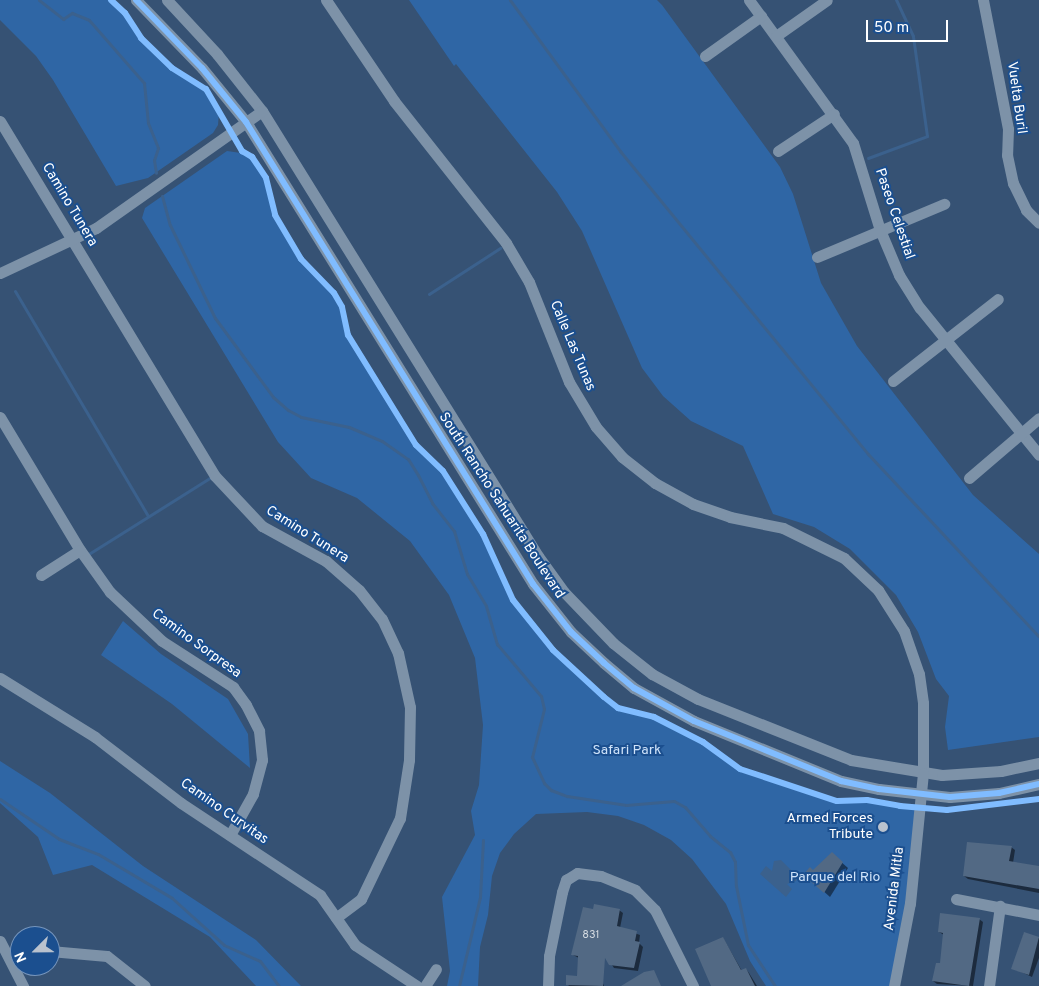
<!DOCTYPE html>
<html>
<head>
<meta charset="utf-8">
<style>
	body { margin:0 }
	#map { position:relative; width:1039px; height:986px; overflow:hidden; background:#365274; font-family:Overpass,sans-serif }
	div>[style] { position:absolute }
	[style*='--x'] { left:calc(var(--x)*1px); top:calc(var(--y)*1px); width:calc(var(--w)*1px); rotate:calc(var(--a)*1deg) }
	.green>* { inset:0; background:#2f66a5 }
	.water>* { inset:0; background:#3b618d }
	.shadow>* { inset:0; background:#0007 }
	.stream>* { height:3px; margin:-1.5px; padding:0 1.5px; transform-origin:1.5px; border-radius:1.5px; background:#3b618d }
	.building>* { inset:0; background:#526984 }
	.minor>* { height:11px; margin:-5.5px; padding:0 5.5px; transform-origin:5.5px; border-radius:5.5px; background:#7d92a8 }
	.cycleway>* { height:6px; margin:-3px; padding:0 3px; transform-origin:3px; border-radius:3px; background:#80bcff }
	.dots>* { width:14px; height:14px; translate:-50% -50%; box-sizing:border-box; border:2px solid #1b4f8f; border-radius:50% }
	span { translate:-50% -50%; white-space:nowrap; text-align:center; line-height:1.15; -webkit-text-stroke:4px #1b4f8f; paint-order:stroke }
	.number-label { font-size:11px; color:#d4dae0 }
	.number-label span { -webkit-text-stroke-width:0 }
	.street-label { font-size:14px; color:#fff }
	.park-label { font-size:14px; color:#cfe3fa }
	.poi-label { font-size:14px; color:#fff }
	.right { translate:-100% -50%; text-align:right }
	.north { position:absolute; left:10px; top:926px; width:50px; height:50px; box-sizing:border-box; background:#1b4f8f; border:1px solid #7695bc; border-radius:50%; rotate:247deg; font-size:14px; font-weight:700; line-height:20px; text-align:center; color:#fff }
	.north::after { content:''; display:block; margin:auto; width:18px; height:22px; background:#b9c2ce; clip-path:polygon(50% 0,100% 100%,50% 72%,0 100%) }
	.scale { position:absolute; left:866px; top:20px; width:82px; height:22px; box-sizing:border-box; border:2px solid #fff; border-top:0; padding-left:6px; font-size:15px; line-height:18px; white-space:nowrap; color:#fff; -webkit-text-stroke:4px #1b4f8f; paint-order:stroke }
</style>
</head>
<body>
<div id="map">
	<div class="green">
		<div style="clip-path:polygon(0 0,111px 0,125px 13px,141px 38px,172px 68px,206px 89px,219px 112px,218px 125px,213px 133px,148px 178px,116px 186px,53px 80px,36px 56px,0 20px)"></div>
		<div style="clip-path:polygon(409px 0,657px 0,662px 5px,780px 167px,793px 194px,821px 283px,857px 346px,973px 495px,1039px 554px,1039px 737px,948px 750px,945px 727px,949px 696px,936px 679px,918px 632px,896px 595px,850px 549px,814px 527px,773px 514px,743px 446px,691px 421px,663px 396px,642px 368px,582px 231px,557px 192px,456px 64px,454px 66px)"></div>
		<div style="clip-path:polygon(227px 151px,248px 154px,263px 174px,275px 215px,301px 259px,334px 293px,342px 307px,348px 335px,416px 445px,443px 471px,464px 503px,494px 555px,510px 596px,565px 662px,618px 708px,654px 717px,683px 731px,740px 769px,837px 801px,867px 800px,920px 808px,894px 986px,766px 986px,750px 961px,726px 904px,692px 859px,671px 840px,644px 825px,618px 816px,587px 812px,536px 814px,514px 834px,500px 853px,492px 876px,488px 915px,480px 947px,478px 986px,447px 986px,450px 971px,442px 897px,475px 835px,471px 811px,479px 785px,483px 725px,475px 658px,449px 595px,410px 541px,357px 498px,311px 478px,278px 442px,142px 218px,145px 208px)"></div>
		<div style="clip-path:polygon(123px 621px,161px 654px,228px 699px,248px 734px,250px 768px,172px 704px,101px 655px)"></div>
		<div style="clip-path:polygon(0 761px,50px 793px,143px 866px,256px 940px,301px 986px,256px 986px,210px 937px,92px 865px,53px 875px,38px 837px,0 803px)"></div>
	</div>
	<div class="water">
		<div style="clip-path:polygon(781px 860px,797px 876px,796px 881px,787px 884px,792px 889px,786px 897px,760px 874px,766px 866px,772px 871px,774px 861px)"></div>
	</div>
	<div class="shadow">
		<div style="clip-path:polygon(1011px 847px,1015px 850px,1013px 863px,1039px 868px,1039px 893px,968px 879px,964px 876px)"></div>
		<div style="clip-path:polygon(832px 854px,848px 868px,830px 897px,811px 880px,813px 872px)"></div>
		<div style="clip-path:polygon(594px 910px,619px 910px,623px 913px,620px 928px,640px 935px,639px 943px,643px 947px,638px 971px,614px 968px,593px 936px,586px 939px,604px 986px,568px 986px,578px 977px,579px 958px,573px 955px)"></div>
		<div style="clip-path:polygon(979px 919px,983px 922px,973px 986px,937px 984px,933px 981px,941px 965px,944px 935px,939px 932px)"></div>
		<div style="clip-path:polygon(1024px 933px,1039px 938px,1039px 958px,1032px 977px,1013px 968px)"></div>
		<div style="clip-path:polygon(723px 938px,742px 971px,746px 969px,749px 973px,757px 986px,713px 986px)"></div>
	</div>
	<div class="stream">
		<div style="--x:39;--y:0;--w:31;--a:38"></div>
		<div style="--x:63;--y:19;--w:11;--a:-34"></div>
		<div style="--x:72;--y:13;--w:18;--a:22"></div>
		<div style="--x:89;--y:20;--w:84;--a:48.9"></div>
		<div style="--x:144;--y:83;--w:40;--a:84.3"></div>
		<div style="--x:148;--y:123;--w:27;--a:68"></div>
		<div style="--x:158;--y:148;--w:13;--a:108"></div>
		<div style="--x:154;--y:160;--w:13;--a:81"></div>
		<div style="--x:510;--y:0;--w:187;--a:53.9"></div>
		<div style="--x:620;--y:151;--w:392;--a:50.7"></div>
		<div style="--x:868;--y:454;--w:250;--a:46.9"></div>
		<div style="--x:868;--y:158;--w:63;--a:-20.4"></div>
		<div style="--x:927;--y:136;--w:101;--a:-98"></div>
		<div style="--x:913;--y:36;--w:40;--a:-115"></div>
		<div style="--x:162;--y:196;--w:30;--a:75"></div>
		<div style="--x:170;--y:225;--w:103;--a:64.2"></div>
		<div style="--x:215;--y:318;--w:98;--a:53.7"></div>
		<div style="--x:273;--y:397;--w:20;--a:41"></div>
		<div style="--x:288;--y:410;--w:15;--a:28"></div>
		<div style="--x:301;--y:417;--w:49;--a:11.8"></div>
		<div style="--x:349;--y:427;--w:36;--a:23"></div>
		<div style="--x:382;--y:441;--w:32;--a:35"></div>
		<div style="--x:408;--y:459;--w:19;--a:58"></div>
		<div style="--x:418;--y:475;--w:31;--a:63"></div>
		<div style="--x:432;--y:503;--w:36;--a:52"></div>
		<div style="--x:454;--y:531;--w:45;--a:73.2"></div>
		<div style="--x:467;--y:574;--w:37;--a:59"></div>
		<div style="--x:486;--y:606;--w:40;--a:74"></div>
		<div style="--x:497;--y:644;--w:68;--a:49.8"></div>
		<div style="--x:541;--y:696;--w:13;--a:77"></div>
		<div style="--x:544;--y:709;--w:49;--a:104"></div>
		<div style="--x:532;--y:757;--w:29;--a:65"></div>
		<div style="--x:544;--y:783;--w:10;--a:45"></div>
		<div style="--x:551;--y:790;--w:17;--a:21"></div>
		<div style="--x:567;--y:796;--w:60;--a:8.7"></div>
		<div style="--x:626;--y:805;--w:48;--a:-4.8"></div>
		<div style="--x:674;--y:801;--w:13;--a:29"></div>
		<div style="--x:685;--y:807;--w:38;--a:49"></div>
		<div style="--x:710;--y:836;--w:26;--a:39"></div>
		<div style="--x:730;--y:852;--w:11;--a:63"></div>
		<div style="--x:735;--y:862;--w:24;--a:88"></div>
		<div style="--x:736;--y:886;--w:60;--a:78.5"></div>
		<div style="--x:748;--y:945;--w:49;--a:56.6"></div>
		<div style="--x:15;--y:291;--w:261;--a:59.4"></div>
		<div style="--x:429;--y:294;--w:85;--a:-32.9"></div>
		<div style="--x:87;--y:555;--w:149;--a:-32.1"></div>
		<div style="--x:0;--y:799;--w:71;--a:34.1"></div>
		<div style="--x:59;--y:839;--w:42;--a:21"></div>
		<div style="--x:98;--y:854;--w:86;--a:30.7"></div>
		<div style="--x:172;--y:898;--w:70;--a:42.1"></div>
		<div style="--x:224;--y:945;--w:39;--a:24"></div>
		<div style="--x:260;--y:961;--w:31;--a:53"></div>
		<div style="--x:459;--y:986;--w:91;--a:-76.7"></div>
		<div style="--x:480;--y:897;--w:57;--a:-87"></div>
	</div>
	<div class="building">
		<div style="clip-path:polygon(967px 842px,1012px 846px,1009px 861px,1039px 866px,1039px 889px,963px 876px)"></div>
		<div style="clip-path:polygon(832px 852px,843px 862px,824px 893px,803px 875px,810px 867px,813px 870px)"></div>
		<div style="clip-path:polygon(594px 904px,620px 909px,617px 926px,637px 931px,635px 941px,640px 942px,634px 968px,609px 965px,605px 958px,603px 986px,566px 985px,566px 975px,577px 976px,578px 956px,571px 955px,583px 907px,593px 909px)"></div>
		<div style="clip-path:polygon(940px 913px,980px 918px,969px 986px,932px 981px,936px 963px,940px 963px,943px 933px,938px 932px)"></div>
		<div style="clip-path:polygon(1024px 932px,1039px 937px,1029px 975px,1011px 969px)"></div>
		<div style="clip-path:polygon(723px 937px,741px 970px,746px 968px,755px 986px,711px 986px,695px 949px)"></div>
		<div style="clip-path:polygon(654px 970px,661px 986px,621px 986px,644px 972px)"></div>
	</div>
	<div class="minor">
		<div style="--x:136;--y:0;--w:95;--a:45.9"></div>
		<div style="--x:202;--y:68;--w:70;--a:50.8"></div>
		<div style="--x:246;--y:122;--w:544;--a:58.15"></div>
		<div style="--x:533;--y:584;--w:61;--a:51.6"></div>
		<div style="--x:571;--y:632;--w:45;--a:43.2"></div>
		<div style="--x:604;--y:663;--w:39;--a:40"></div>
		<div style="--x:634;--y:688;--w:68;--a:28.8"></div>
		<div style="--x:694;--y:721;--w:159;--a:22.2"></div>
		<div style="--x:841;--y:781;--w:39;--a:12"></div>
		<div style="--x:879;--y:789;--w:71;--a:6.4"></div>
		<div style="--x:950;--y:797;--w:49;--a:-4.7"></div>
		<div style="--x:999;--y:793;--w:41;--a:-12.7"></div>
		<div style="--x:167;--y:0;--w:74;--a:47.2"></div>
		<div style="--x:217;--y:54;--w:73;--a:51.7"></div>
		<div style="--x:262;--y:111;--w:524;--a:58.19"></div>
		<div style="--x:538;--y:556;--w:44;--a:54.2"></div>
		<div style="--x:564;--y:592;--w:71;--a:46.1"></div>
		<div style="--x:613;--y:643;--w:50;--a:38.5"></div>
		<div style="--x:652;--y:674;--w:52;--a:28.5"></div>
		<div style="--x:698;--y:699;--w:165;--a:21.7"></div>
		<div style="--x:851;--y:760;--w:92;--a:9.4"></div>
		<div style="--x:942;--y:775;--w:59;--a:-3.9"></div>
		<div style="--x:1001;--y:771;--w:39;--a:-12"></div>
		<div style="--x:326;--y:0;--w:122;--a:56"></div>
		<div style="--x:394;--y:101;--w:181;--a:51.7"></div>
		<div style="--x:506;--y:243;--w:45;--a:59.5"></div>
		<div style="--x:529;--y:282;--w:108;--a:68.2"></div>
		<div style="--x:569;--y:382;--w:52;--a:59"></div>
		<div style="--x:596;--y:427;--w:40;--a:49"></div>
		<div style="--x:622;--y:457;--w:42;--a:38.2"></div>
		<div style="--x:655;--y:483;--w:43;--a:28.9"></div>
		<div style="--x:693;--y:504;--w:39;--a:19"></div>
		<div style="--x:730;--y:517;--w:54;--a:11.7"></div>
		<div style="--x:783;--y:528;--w:68;--a:26.2"></div>
		<div style="--x:844;--y:558;--w:47;--a:43.3"></div>
		<div style="--x:878;--y:590;--w:49;--a:57.6"></div>
		<div style="--x:904;--y:631;--w:46;--a:70.8"></div>
		<div style="--x:919;--y:674;--w:29;--a:82"></div>
		<div style="--x:923;--y:703;--w:70;--a:90"></div>
		<div style="--x:923;--y:773;--w:131;--a:95.7"></div>
		<div style="--x:910;--y:903;--w:85;--a:100.9"></div>
		<div style="--x:749;--y:0;--w:177;--a:54"></div>
		<div style="--x:853;--y:143;--w:91;--a:72.8"></div>
		<div style="--x:880;--y:230;--w:49;--a:67.1"></div>
		<div style="--x:899;--y:275;--w:39;--a:58"></div>
		<div style="--x:920;--y:308;--w:189;--a:51"></div>
		<div style="--x:983;--y:0;--w:131;--a:79"></div>
		<div style="--x:1008;--y:129;--w:26;--a:92"></div>
		<div style="--x:1007;--y:155;--w:29;--a:78"></div>
		<div style="--x:1013;--y:183;--w:30;--a:64"></div>
		<div style="--x:1026;--y:210;--w:18;--a:45"></div>
		<div style="--x:776;--y:36;--w:62;--a:-35.2"></div>
		<div style="--x:705;--y:56;--w:69;--a:-35.5"></div>
		<div style="--x:0;--y:121;--w:415;--a:58.8"></div>
		<div style="--x:215;--y:476;--w:69;--a:46.8"></div>
		<div style="--x:262;--y:526;--w:73;--a:28.7"></div>
		<div style="--x:326;--y:561;--w:44;--a:41.3"></div>
		<div style="--x:359;--y:590;--w:37;--a:52"></div>
		<div style="--x:382;--y:619;--w:38;--a:65"></div>
		<div style="--x:398;--y:653;--w:55;--a:77.5"></div>
		<div style="--x:410;--y:707;--w:53;--a:91.1"></div>
		<div style="--x:409;--y:760;--w:59;--a:98.8"></div>
		<div style="--x:400;--y:818;--w:90;--a:115.7"></div>
		<div style="--x:361;--y:899;--w:31;--a:143"></div>
		<div style="--x:778;--y:151;--w:67;--a:-33.5"></div>
		<div style="--x:817;--y:257;--w:138;--a:-22.7"></div>
		<div style="--x:0;--y:273;--w:106;--a:-25.1"></div>
		<div style="--x:96;--y:228;--w:203;--a:-35.2"></div>
		<div style="--x:893;--y:381;--w:133;--a:-38"></div>
		<div style="--x:0;--y:417;--w:155;--a:59"></div>
		<div style="--x:80;--y:550;--w:52;--a:54.5"></div>
		<div style="--x:110;--y:592;--w:71;--a:43.3"></div>
		<div style="--x:162;--y:641;--w:85;--a:32.9"></div>
		<div style="--x:233;--y:687;--w:22;--a:54"></div>
		<div style="--x:246;--y:705;--w:29;--a:63"></div>
		<div style="--x:259;--y:731;--w:29;--a:84"></div>
		<div style="--x:262;--y:760;--w:35;--a:105"></div>
		<div style="--x:253;--y:794;--w:47;--a:119.3"></div>
		<div style="--x:969;--y:478;--w:92;--a:-40.6"></div>
		<div style="--x:41;--y:575;--w:46;--a:-32.7"></div>
		<div style="--x:0;--y:678;--w:112;--a:31.8"></div>
		<div style="--x:95;--y:737;--w:108;--a:37.5"></div>
		<div style="--x:181;--y:803;--w:167;--a:33.5"></div>
		<div style="--x:320;--y:895;--w:61;--a:55"></div>
		<div style="--x:355;--y:945;--w:74;--a:33.5"></div>
		<div style="--x:956;--y:899;--w:85;--a:10.9"></div>
		<div style="--x:0;--y:941;--w:51;--a:62.9"></div>
		<div style="--x:50;--y:951;--w:57;--a:5"></div>
		<div style="--x:107;--y:956;--w:48;--a:38.3"></div>
		<div style="--x:425;--y:986;--w:20;--a:-57"></div>
		<div style="--x:548;--y:986;--w:30;--a:-88"></div>
		<div style="--x:549;--y:956;--w:65;--a:-78.5"></div>
		<div style="--x:562;--y:892;--w:13;--a:-72"></div>
		<div style="--x:566;--y:880;--w:13;--a:-32"></div>
		<div style="--x:577;--y:873;--w:24;--a:7"></div>
		<div style="--x:601;--y:876;--w:37;--a:22"></div>
		<div style="--x:635;--y:890;--w:28;--a:45"></div>
		<div style="--x:655;--y:910;--w:85;--a:63.4"></div>
		<div style="--x:989;--y:986;--w:81;--a:-82.2"></div>
	</div>
	<div class="cycleway">
		<div style="--x:111;--y:0;--w:19;--a:43"></div>
		<div style="--x:125;--y:13;--w:30;--a:57"></div>
		<div style="--x:141;--y:38;--w:43;--a:44.1"></div>
		<div style="--x:172;--y:68;--w:40;--a:32"></div>
		<div style="--x:206;--y:89;--w:72;--a:59.9"></div>
		<div style="--x:242;--y:151;--w:12;--a:31"></div>
		<div style="--x:252;--y:157;--w:25;--a:56"></div>
		<div style="--x:266;--y:178;--w:38;--a:76"></div>
		<div style="--x:275;--y:215;--w:51;--a:59.4"></div>
		<div style="--x:301;--y:259;--w:47;--a:45.9"></div>
		<div style="--x:334;--y:293;--w:16;--a:60"></div>
		<div style="--x:342;--y:307;--w:29;--a:78"></div>
		<div style="--x:348;--y:335;--w:129;--a:58.3"></div>
		<div style="--x:416;--y:445;--w:37;--a:44"></div>
		<div style="--x:443;--y:471;--w:75;--a:57.6"></div>
		<div style="--x:483;--y:534;--w:72;--a:65.6"></div>
		<div style="--x:513;--y:600;--w:64;--a:51.3"></div>
		<div style="--x:553;--y:650;--w:69;--a:42.7"></div>
		<div style="--x:604;--y:697;--w:18;--a:38"></div>
		<div style="--x:618;--y:708;--w:37;--a:14"></div>
		<div style="--x:654;--y:717;--w:55;--a:27"></div>
		<div style="--x:703;--y:742;--w:46;--a:36.1"></div>
		<div style="--x:740;--y:769;--w:102;--a:18.3"></div>
		<div style="--x:837;--y:801;--w:30;--a:-2"></div>
		<div style="--x:867;--y:800;--w:34;--a:10"></div>
		<div style="--x:900;--y:806;--w:47;--a:4.9"></div>
		<div style="--x:947;--y:810;--w:93;--a:-6.8"></div>
		<div style="--x:136;--y:0;--w:95;--a:45.9"></div>
		<div style="--x:202;--y:68;--w:70;--a:50.8"></div>
		<div style="--x:246;--y:122;--w:544;--a:58.15"></div>
		<div style="--x:533;--y:584;--w:61;--a:51.6"></div>
		<div style="--x:571;--y:632;--w:45;--a:43.2"></div>
		<div style="--x:604;--y:663;--w:39;--a:40"></div>
		<div style="--x:634;--y:688;--w:68;--a:28.8"></div>
		<div style="--x:694;--y:721;--w:159;--a:22.2"></div>
		<div style="--x:841;--y:781;--w:39;--a:12"></div>
		<div style="--x:879;--y:789;--w:71;--a:6.4"></div>
		<div style="--x:950;--y:797;--w:49;--a:-4.7"></div>
		<div style="--x:999;--y:793;--w:41;--a:-12.7"></div>
	</div>
	<div class="dots">
		<div style="left:883px;top:827px;background:#b9c2ce"></div>
	</div>
	<div class="number-label">
		<span style="left:591px;top:935px">831</span>
	</div>
	<div class="street-label">
		<span style="left:1016px;top:98px;rotate:82deg">Vuelta Buril</span>
		<span style="left:69px;top:205px;rotate:59deg">Camino Tunera</span>
		<span style="left:894px;top:214px;rotate:71deg">Paseo Celestial</span>
		<span style="left:572px;top:346px;rotate:67deg">Calle Las Tunas</span>
		<span style="left:501px;top:506px;rotate:57deg">South Rancho Sahuarita Boulevard</span>
		<span style="left:307px;top:535px;rotate:32deg">Camino Tunera</span>
		<span style="left:196px;top:644px;rotate:36deg">Camino Sorpresa</span>
		<span style="left:224px;top:812px;rotate:35deg">Camino Curvitas</span>
		<span style="left:895px;top:889px;rotate:-83deg">Avenida Mitla</span>
	</div>
	<div class="park-label">
		<span style="left:627px;top:751px">Safari Park</span>
		<span style="left:835px;top:878px">Parque del Rio</span>
	</div>
	<div class="poi-label">
		<span class="right" style="left:873px;top:827px">Armed Forces<br>Tribute</span>
	</div>
	<div class="north">N</div>
	<div class="scale">50 m</div>
</div>
</body>
</html>
